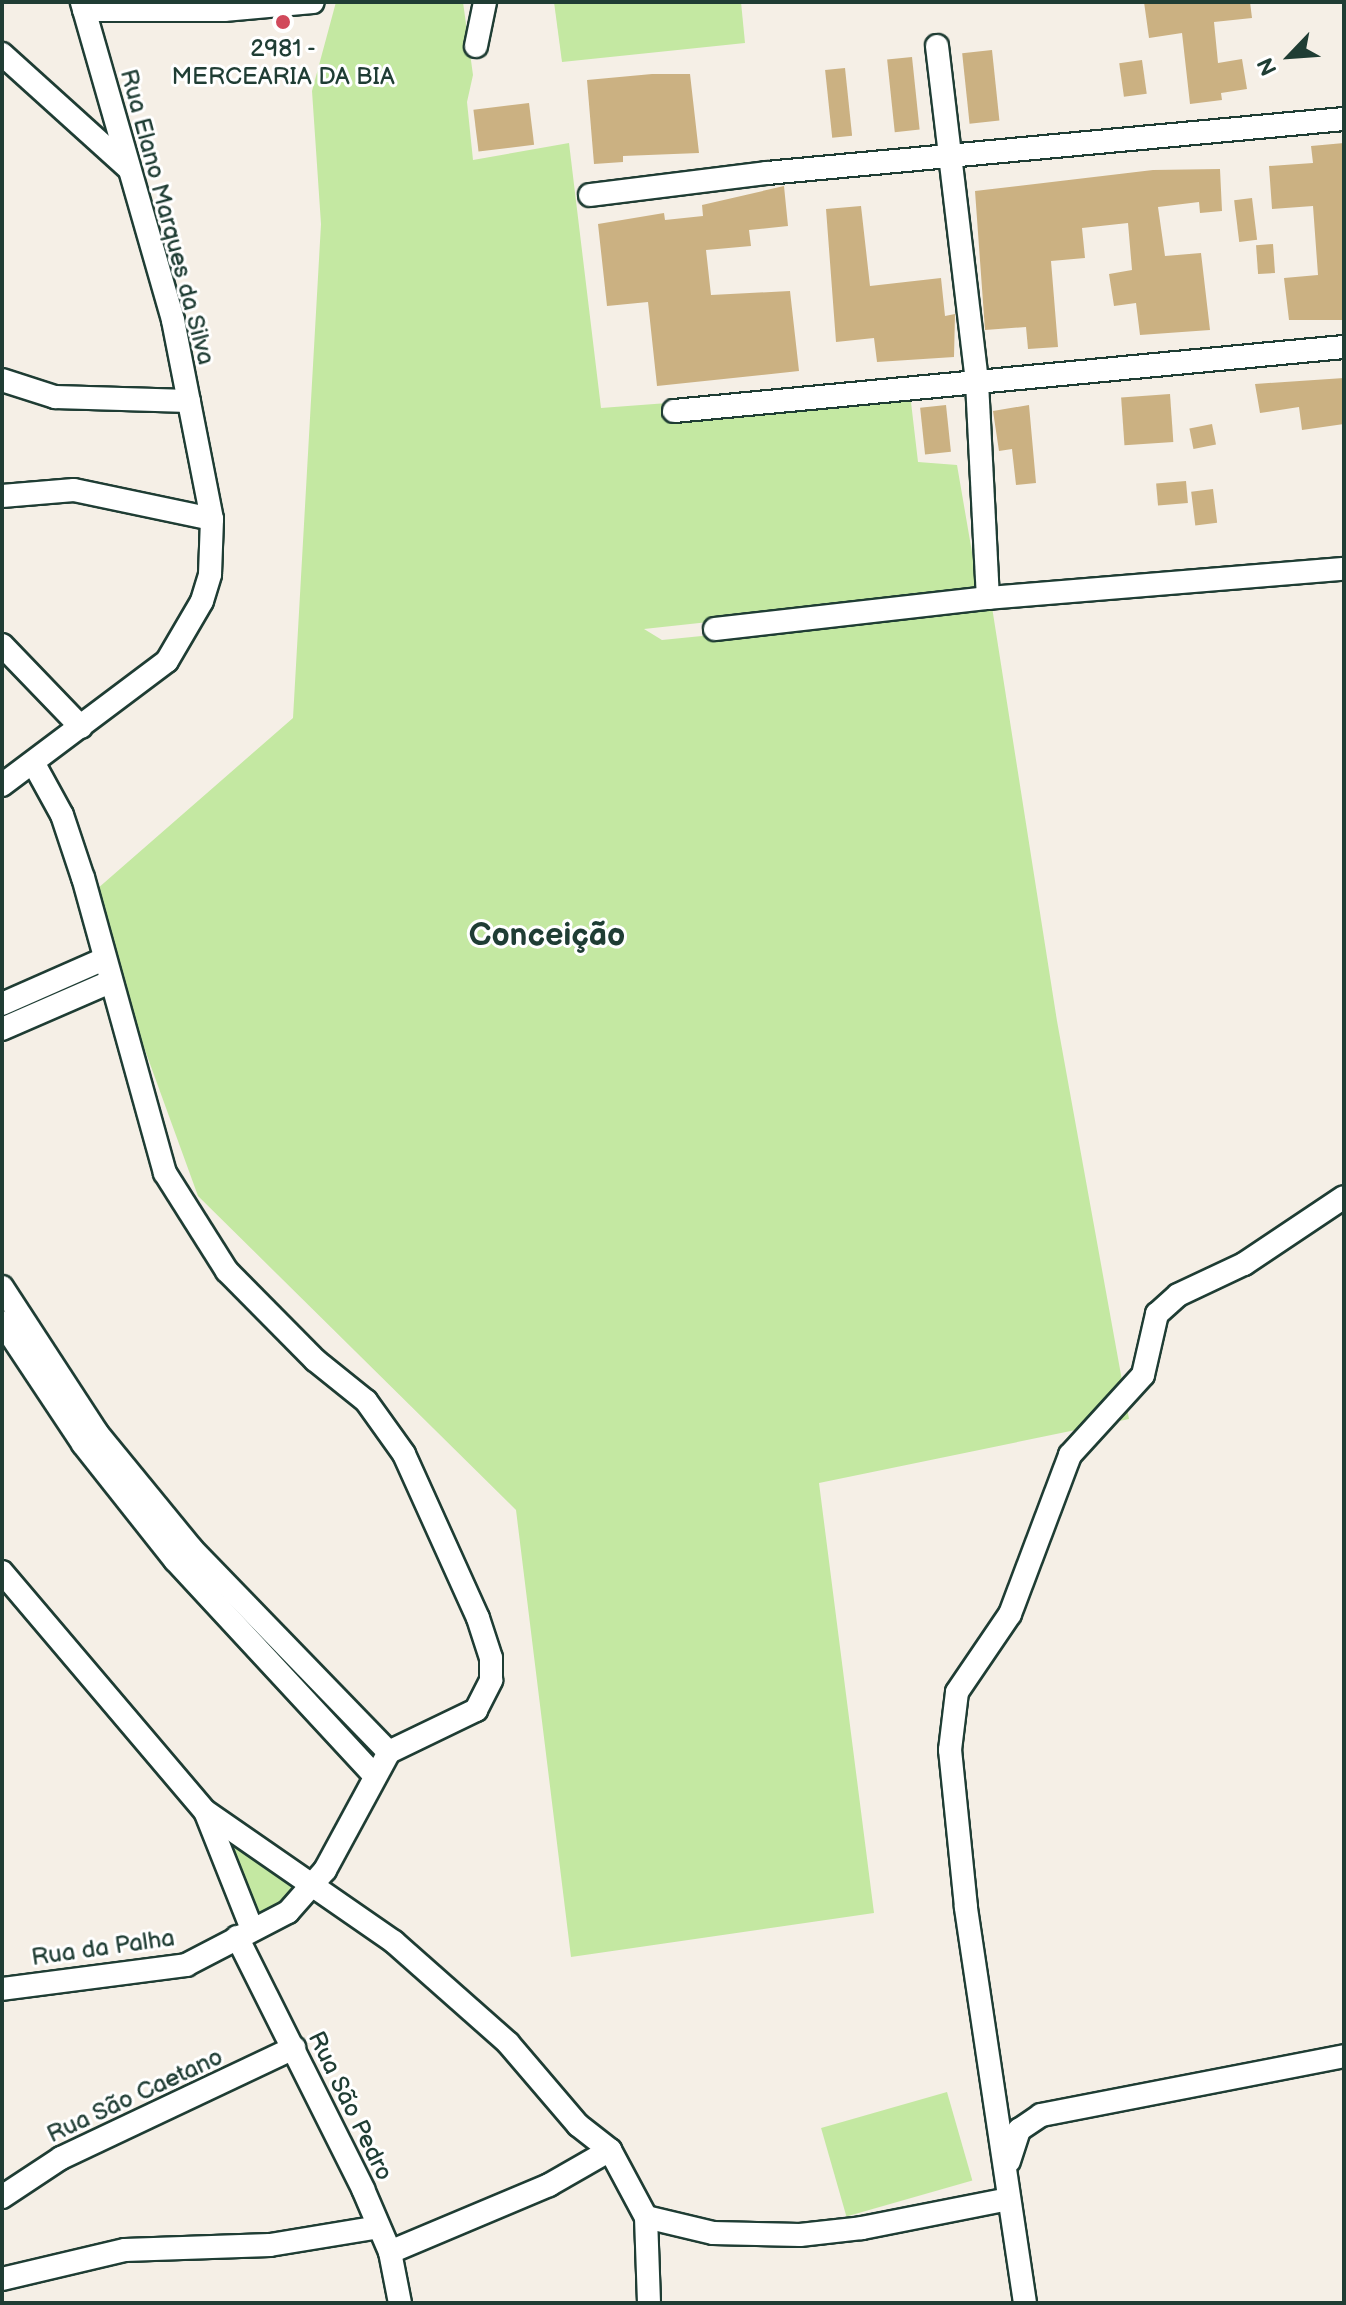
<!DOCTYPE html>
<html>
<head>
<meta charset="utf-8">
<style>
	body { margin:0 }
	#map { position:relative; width:1346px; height:2305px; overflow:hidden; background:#f5efe6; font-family:"Balsamiq Sans",sans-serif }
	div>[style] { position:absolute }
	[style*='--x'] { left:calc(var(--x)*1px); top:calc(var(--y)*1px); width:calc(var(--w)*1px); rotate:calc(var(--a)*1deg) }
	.green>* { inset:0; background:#c4e8a2; transform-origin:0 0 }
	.building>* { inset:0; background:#cbb182; transform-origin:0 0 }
	.roads { filter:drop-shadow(2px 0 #1f3d34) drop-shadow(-2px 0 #1f3d34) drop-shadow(0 2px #1f3d34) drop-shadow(0 -2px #1f3d34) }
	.minor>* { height:22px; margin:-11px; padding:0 11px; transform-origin:11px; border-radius:11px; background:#fff }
	.dots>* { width:22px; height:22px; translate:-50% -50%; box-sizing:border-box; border:4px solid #fff; border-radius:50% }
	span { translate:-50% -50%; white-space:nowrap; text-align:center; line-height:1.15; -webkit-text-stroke:6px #fff; paint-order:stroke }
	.poi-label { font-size:24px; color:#1f3d34 }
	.street-label { font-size:24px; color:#1f3d34 }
	.district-label { font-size:32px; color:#1f3d34; font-weight:700 }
	.frame { position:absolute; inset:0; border:4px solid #1f3d34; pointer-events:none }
	.north { position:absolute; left:1250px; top:16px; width:80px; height:80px; -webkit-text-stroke:6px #fff; paint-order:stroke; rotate:245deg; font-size:22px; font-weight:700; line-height:32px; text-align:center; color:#1f3d34 }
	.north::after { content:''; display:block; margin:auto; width:28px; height:36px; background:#1f3d34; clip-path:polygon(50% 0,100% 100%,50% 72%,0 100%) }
</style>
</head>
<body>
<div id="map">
	<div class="green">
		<div style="clip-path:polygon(336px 2px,463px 2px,473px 75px,467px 102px,473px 160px,569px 143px,601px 408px,909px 385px,918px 462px,957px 465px,979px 593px,644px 629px,662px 640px,992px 607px,1057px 1021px,1129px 1419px,819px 1483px,874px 1913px,571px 1957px,516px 1510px,198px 1196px,89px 896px,293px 718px,321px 224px,312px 91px)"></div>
		<div style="clip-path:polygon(554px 2px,741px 2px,745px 43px,562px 62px)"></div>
		<div style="clip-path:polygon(216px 1828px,305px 1882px,287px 1907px,254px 1924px)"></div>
		<div style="left:947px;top:2092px;width:92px;height:131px;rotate:74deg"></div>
	</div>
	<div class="building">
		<div style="clip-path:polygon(1144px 2px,1250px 2px,1252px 18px,1214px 22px,1218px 63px,1242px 59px,1247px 89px,1221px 93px,1222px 100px,1190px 104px,1182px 33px,1149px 38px)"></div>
		<div style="left:992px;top:50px;width:71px;height:30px;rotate:84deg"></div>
		<div style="left:912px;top:57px;width:73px;height:25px;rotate:84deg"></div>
		<div style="left:1142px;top:60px;width:34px;height:23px;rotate:82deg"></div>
		<div style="left:845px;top:68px;width:68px;height:20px;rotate:84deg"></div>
		<div style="clip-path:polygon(652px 74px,690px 74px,699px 153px,623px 156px,623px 162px,594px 164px,587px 80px)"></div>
		<div style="left:529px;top:103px;width:42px;height:56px;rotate:83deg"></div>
		<div style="clip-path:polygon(1344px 143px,1344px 320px,1289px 320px,1284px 278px,1318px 275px,1313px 206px,1272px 209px,1269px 166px,1313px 163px,1311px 146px)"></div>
		<div style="clip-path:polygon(1220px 169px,1222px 211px,1200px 213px,1199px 202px,1158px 207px,1165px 256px,1201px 253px,1210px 330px,1140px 335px,1136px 303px,1114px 306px,1109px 274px,1132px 270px,1128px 223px,1082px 228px,1085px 258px,1051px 261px,1058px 347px,1028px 349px,1026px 327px,985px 330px,975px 191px,1153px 170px)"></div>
		<div style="clip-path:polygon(784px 186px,788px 226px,749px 230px,751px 246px,706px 250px,711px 295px,790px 291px,799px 371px,657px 386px,648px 302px,607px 306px,598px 224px,664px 213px,665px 220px,703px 216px,702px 205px)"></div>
		<div style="left:1252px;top:198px;width:42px;height:18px;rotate:83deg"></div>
		<div style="clip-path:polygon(861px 206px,870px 286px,941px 278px,945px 316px,955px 314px,954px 357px,877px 362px,874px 338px,836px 342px,826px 209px)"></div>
		<div style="left:1273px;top:244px;width:29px;height:17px;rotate:86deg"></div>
		<div style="clip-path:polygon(1344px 378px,1344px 424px,1302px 430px,1299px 407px,1260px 413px,1255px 384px)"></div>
		<div style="left:1170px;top:394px;width:48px;height:49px;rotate:86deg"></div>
		<div style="left:946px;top:405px;width:47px;height:26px;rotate:84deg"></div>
		<div style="clip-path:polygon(1029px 405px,1036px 483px,1016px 485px,1012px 449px,999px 451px,993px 411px)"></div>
		<div style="left:1212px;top:424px;width:21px;height:23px;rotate:79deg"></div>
		<div style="left:1186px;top:481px;width:22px;height:30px;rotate:85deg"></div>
		<div style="left:1213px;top:489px;width:34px;height:22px;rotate:83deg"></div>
	</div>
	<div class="roads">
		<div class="minor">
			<div style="--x:84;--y:10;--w:140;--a:0"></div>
			<div style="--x:224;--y:10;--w:89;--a:-5.1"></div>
			<div style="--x:476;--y:46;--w:45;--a:-78.4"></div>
			<div style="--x:937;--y:46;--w:338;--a:83.2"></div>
			<div style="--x:977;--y:382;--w:216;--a:87.1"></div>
			<div style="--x:2;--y:54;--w:170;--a:42.1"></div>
			<div style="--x:590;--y:195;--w:178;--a:-7.1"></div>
			<div style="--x:767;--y:173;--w:580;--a:-5.35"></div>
			<div style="--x:2;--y:380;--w:56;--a:17.8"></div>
			<div style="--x:55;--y:397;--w:134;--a:1.7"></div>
			<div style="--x:674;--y:411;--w:673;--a:-5.46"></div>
			<div style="--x:2;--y:496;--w:72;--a:-4.8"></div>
			<div style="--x:74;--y:490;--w:141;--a:11.9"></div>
			<div style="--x:715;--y:629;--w:275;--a:-6.5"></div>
			<div style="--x:988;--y:598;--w:357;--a:-4.7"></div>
			<div style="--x:2;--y:645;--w:114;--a:46.1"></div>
			<div style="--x:2;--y:785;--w:206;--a:-36.9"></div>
			<div style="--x:167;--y:661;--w:69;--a:-59.7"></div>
			<div style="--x:202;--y:601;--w:28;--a:-73"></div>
			<div style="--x:210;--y:574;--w:55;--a:-87.9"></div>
			<div style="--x:212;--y:519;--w:203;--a:-101.1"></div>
			<div style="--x:173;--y:320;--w:331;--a:-106"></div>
			<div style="--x:2;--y:1004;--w:111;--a:-23.8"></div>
			<div style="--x:2;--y:1029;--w:118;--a:-23.5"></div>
			<div style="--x:2;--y:1287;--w:174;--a:56.9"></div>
			<div style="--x:97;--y:1433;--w:149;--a:50.7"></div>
			<div style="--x:191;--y:1548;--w:284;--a:45.9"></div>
			<div style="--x:2;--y:1322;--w:146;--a:56.4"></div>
			<div style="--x:83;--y:1444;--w:148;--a:51.6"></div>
			<div style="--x:175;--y:1560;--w:292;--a:47.2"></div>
			<div style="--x:2;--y:1572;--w:314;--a:49.7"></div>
			<div style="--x:205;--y:1811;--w:230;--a:34.7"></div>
			<div style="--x:394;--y:1942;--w:152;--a:41.5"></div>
			<div style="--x:508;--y:2043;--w:108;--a:49.5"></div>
			<div style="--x:578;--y:2125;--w:41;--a:38"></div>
			<div style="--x:610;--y:2150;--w:76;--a:61.8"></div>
			<div style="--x:646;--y:2217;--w:86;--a:88"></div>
			<div style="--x:205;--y:1811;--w:127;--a:68.3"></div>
			<div style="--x:237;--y:1937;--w:282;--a:63.4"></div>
			<div style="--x:363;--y:2189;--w:69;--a:66.8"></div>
			<div style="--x:390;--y:2252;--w:52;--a:78.9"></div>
			<div style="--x:2;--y:1989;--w:186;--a:-7.4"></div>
			<div style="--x:186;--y:1965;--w:115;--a:-27.5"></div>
			<div style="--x:288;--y:1912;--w:56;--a:-48.6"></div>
			<div style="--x:325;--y:1870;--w:134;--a:-61.5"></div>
			<div style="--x:389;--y:1752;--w:97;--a:-25.8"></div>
			<div style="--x:476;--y:1710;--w:34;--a:-63"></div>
			<div style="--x:491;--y:1680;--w:22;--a:-90"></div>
			<div style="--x:491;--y:1658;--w:42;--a:-108"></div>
			<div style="--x:478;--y:1618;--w:180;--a:-114.3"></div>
			<div style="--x:404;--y:1454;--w:65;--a:-125.6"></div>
			<div style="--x:366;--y:1401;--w:65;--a:-141.2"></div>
			<div style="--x:315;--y:1360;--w:125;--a:-134.7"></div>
			<div style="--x:227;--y:1271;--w:116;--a:-122.3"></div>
			<div style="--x:165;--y:1173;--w:306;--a:-105.5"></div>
			<div style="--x:83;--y:878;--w:66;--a:-108.4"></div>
			<div style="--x:62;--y:815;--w:58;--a:-118.8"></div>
			<div style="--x:1009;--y:2161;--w:33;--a:-72"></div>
			<div style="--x:1019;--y:2130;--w:27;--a:-34"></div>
			<div style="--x:1041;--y:2115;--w:309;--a:-11"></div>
			<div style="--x:2;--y:2197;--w:71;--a:-33.5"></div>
			<div style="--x:61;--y:2158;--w:258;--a:-25.3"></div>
			<div style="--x:646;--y:2217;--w:69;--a:13.4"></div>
			<div style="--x:713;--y:2233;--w:87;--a:1.3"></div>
			<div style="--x:800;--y:2235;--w:62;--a:-6.4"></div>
			<div style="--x:862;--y:2228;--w:149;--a:-11.2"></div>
			<div style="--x:390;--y:2252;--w:173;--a:-22.8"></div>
			<div style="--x:549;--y:2185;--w:70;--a:-29.8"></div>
			<div style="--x:2;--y:2279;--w:126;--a:-13.3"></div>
			<div style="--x:125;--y:2250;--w:145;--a:-2"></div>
			<div style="--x:270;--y:2245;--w:110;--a:-9.4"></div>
			<div style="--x:1025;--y:2303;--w:400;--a:-98.5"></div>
			<div style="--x:966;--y:1907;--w:158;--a:-95.8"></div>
			<div style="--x:950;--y:1750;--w:58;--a:-83.1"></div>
			<div style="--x:957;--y:1692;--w:94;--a:-55.8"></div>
			<div style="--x:1010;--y:1614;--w:170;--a:-69.3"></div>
			<div style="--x:1070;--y:1455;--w:108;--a:-47.6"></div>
			<div style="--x:1143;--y:1375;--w:63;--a:-77.1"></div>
			<div style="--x:1157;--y:1314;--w:28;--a:-42"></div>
			<div style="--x:1178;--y:1295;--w:73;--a:-25.2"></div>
			<div style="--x:1244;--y:1264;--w:120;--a:-33.8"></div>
		</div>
	</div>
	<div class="dots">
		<div style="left:283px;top:22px;background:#d1495b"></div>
	</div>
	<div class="poi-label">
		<span style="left:283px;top:63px">2981 -<br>MERCEARIA DA BIA</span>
	</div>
	<div class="street-label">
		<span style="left:167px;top:217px;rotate:75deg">Rua Elano Marques da Silva</span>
		<span style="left:103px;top:1948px;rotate:-8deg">Rua da Palha</span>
		<span style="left:135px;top:2096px;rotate:-25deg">Rua São Caetano</span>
		<span style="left:350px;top:2106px;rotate:64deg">Rua São Pedro</span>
	</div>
	<div class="district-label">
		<span style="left:547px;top:936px">Conceição</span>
	</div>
	<div class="frame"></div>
	<div class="north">N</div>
</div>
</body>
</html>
